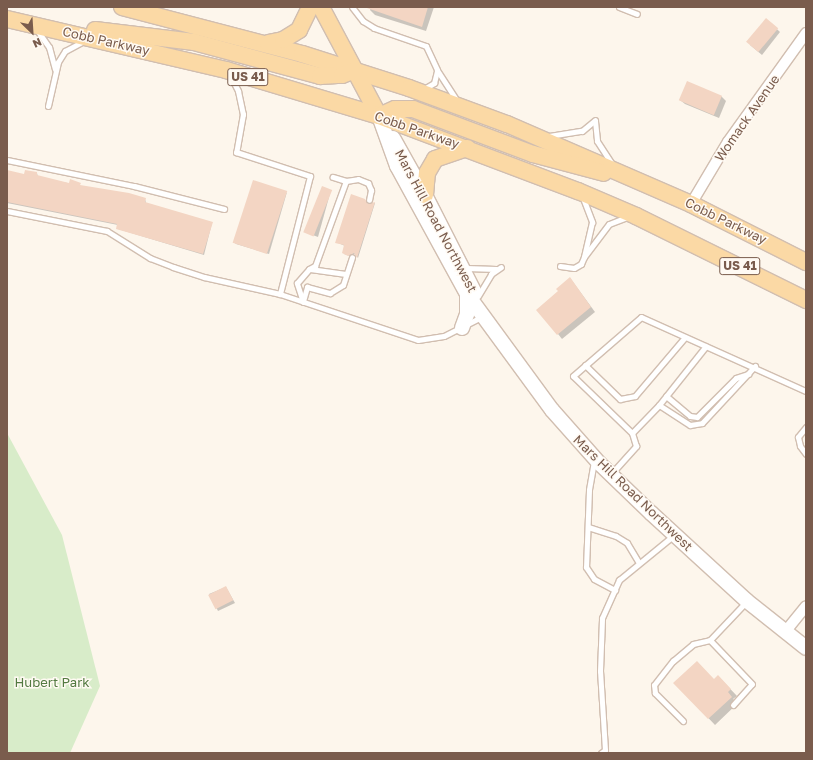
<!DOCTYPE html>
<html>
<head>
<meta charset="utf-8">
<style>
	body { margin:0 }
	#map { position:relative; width:813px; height:760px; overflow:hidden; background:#fdf6ec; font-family:"Golos Text",sans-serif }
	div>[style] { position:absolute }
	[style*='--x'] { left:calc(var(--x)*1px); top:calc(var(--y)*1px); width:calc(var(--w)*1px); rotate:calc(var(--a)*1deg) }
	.green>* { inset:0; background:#d8ecc9 }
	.shadow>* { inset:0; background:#0003 }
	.building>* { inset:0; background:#f3d5c3; transform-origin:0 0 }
	.roads { filter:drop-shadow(1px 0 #d1beb0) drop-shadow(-1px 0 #d1beb0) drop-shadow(0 1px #d1beb0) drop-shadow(0 -1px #d1beb0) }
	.lane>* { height:5px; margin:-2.5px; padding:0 2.5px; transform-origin:2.5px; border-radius:2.5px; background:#fff }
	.street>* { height:10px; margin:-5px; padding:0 5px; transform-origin:5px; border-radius:5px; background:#fff }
	.secondary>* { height:14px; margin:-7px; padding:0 7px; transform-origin:7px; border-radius:7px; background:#fff }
	.primary>* { height:16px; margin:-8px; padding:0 8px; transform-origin:8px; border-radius:8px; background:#fbd9a5 }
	span { translate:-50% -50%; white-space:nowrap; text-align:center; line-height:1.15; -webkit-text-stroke:3px #fffaf3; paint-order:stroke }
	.shield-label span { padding:1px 3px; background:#fffaf3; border:1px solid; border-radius:3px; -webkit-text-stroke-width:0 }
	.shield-label { font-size:12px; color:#7a5c4d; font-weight:700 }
	.street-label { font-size:13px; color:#7a5c4d }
	.park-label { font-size:13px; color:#537a41 }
	.frame { position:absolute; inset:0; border:8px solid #7a5c4d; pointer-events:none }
	.north { position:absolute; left:12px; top:12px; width:40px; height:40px; -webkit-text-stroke:3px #fffaf3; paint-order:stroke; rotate:155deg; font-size:11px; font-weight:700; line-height:16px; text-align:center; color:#7a5c4d }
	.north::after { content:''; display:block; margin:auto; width:14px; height:18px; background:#7a5c4d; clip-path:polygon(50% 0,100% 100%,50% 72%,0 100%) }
</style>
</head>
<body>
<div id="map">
	<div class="green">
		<div style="clip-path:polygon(7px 433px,62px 535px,100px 686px,70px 753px,7px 753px)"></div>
	</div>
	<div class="shadow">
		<div style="clip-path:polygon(371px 7px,434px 7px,426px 31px,375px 15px,370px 10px)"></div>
		<div style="clip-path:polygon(766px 19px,780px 32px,762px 55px,750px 45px)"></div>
		<div style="clip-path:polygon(721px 96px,726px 101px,719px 118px,685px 104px,680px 100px)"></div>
		<div style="clip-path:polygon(7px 171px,24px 175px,37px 173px,38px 177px,145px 199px,146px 203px,212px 223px,204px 255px,118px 229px,118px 225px,7px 203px)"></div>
		<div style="clip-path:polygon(331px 190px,318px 237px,310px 234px)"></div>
		<div style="clip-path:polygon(287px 192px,269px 254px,236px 244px,235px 243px)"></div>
		<div style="clip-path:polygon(375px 203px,358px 258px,355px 254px,350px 256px,344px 254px,345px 246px,336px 242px,368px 205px)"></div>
		<div style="clip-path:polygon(570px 278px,595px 312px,562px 339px,558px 334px,560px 292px)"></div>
		<div style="clip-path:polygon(226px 587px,235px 603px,218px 611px,209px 594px)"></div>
		<div style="clip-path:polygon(718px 676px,737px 696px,733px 699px,738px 703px,715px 725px,675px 683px,714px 680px)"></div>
	</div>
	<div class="building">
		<div style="clip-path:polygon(364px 7px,428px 7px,422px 27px)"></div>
		<div style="left:766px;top:18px;width:16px;height:31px;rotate:40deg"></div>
		<div style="left:687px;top:81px;width:38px;height:21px;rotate:23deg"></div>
		<div style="clip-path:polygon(7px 170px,24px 174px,25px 170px,37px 172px,37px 175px,69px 183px,70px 179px,81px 183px,80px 185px,129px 193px,146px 198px,145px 202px,213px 222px,203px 254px,116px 229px,117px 224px,7px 202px)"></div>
		<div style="left:253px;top:180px;width:36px;height:66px;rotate:18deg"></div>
		<div style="left:322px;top:186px;width:11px;height:50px;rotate:22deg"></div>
		<div style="clip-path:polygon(351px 194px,365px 199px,368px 204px,375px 202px,357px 258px,354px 253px,348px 256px,342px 253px,344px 245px,335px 243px)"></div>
		<div style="clip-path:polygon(570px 277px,591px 307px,557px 335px,536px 310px,558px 291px,556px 289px)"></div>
		<div style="left:226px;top:586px;width:16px;height:20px;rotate:63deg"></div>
		<div style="clip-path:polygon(697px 661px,714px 679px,718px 675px,731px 689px,728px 692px,732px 697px,708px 719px,673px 683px)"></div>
	</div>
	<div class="roads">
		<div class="lane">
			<div style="--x:352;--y:7;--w:18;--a:52"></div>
			<div style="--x:363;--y:21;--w:13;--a:32"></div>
			<div style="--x:374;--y:28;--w:55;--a:19.1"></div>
			<div style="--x:426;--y:46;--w:26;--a:65"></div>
			<div style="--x:437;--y:70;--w:37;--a:57"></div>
			<div style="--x:619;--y:7;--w:19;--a:21"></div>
			<div style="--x:37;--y:30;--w:21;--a:55"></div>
			<div style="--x:49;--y:47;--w:23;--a:75"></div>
			<div style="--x:230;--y:75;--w:18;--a:63"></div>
			<div style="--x:238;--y:91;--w:24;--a:78"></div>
			<div style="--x:243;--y:114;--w:39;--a:100"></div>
			<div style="--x:236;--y:152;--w:78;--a:18"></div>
			<div style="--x:310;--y:176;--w:122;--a:104.3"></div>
			<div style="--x:424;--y:89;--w:12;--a:-31"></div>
			<div style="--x:434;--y:83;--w:12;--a:-76"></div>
			<div style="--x:48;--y:106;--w:45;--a:-77.2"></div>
			<div style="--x:58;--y:62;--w:13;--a:-58"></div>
			<div style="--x:65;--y:51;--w:21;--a:-28"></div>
			<div style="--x:595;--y:121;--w:20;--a:84"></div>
			<div style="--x:597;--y:141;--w:27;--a:57"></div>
			<div style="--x:549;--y:136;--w:33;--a:-9"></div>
			<div style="--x:582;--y:131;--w:17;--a:-40"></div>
			<div style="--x:7;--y:160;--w:130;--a:11.6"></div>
			<div style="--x:134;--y:186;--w:93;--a:14.3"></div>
			<div style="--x:346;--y:181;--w:12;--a:-9"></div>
			<div style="--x:358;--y:179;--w:11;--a:22"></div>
			<div style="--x:368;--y:183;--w:8;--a:67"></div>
			<div style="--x:371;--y:190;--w:10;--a:101"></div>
			<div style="--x:583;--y:198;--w:26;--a:69"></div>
			<div style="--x:592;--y:222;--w:36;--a:103"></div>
			<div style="--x:584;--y:257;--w:41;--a:-52.9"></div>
			<div style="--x:609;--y:224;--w:19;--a:-21"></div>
			<div style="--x:7;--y:211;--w:102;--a:11.3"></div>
			<div style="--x:107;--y:231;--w:51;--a:32.1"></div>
			<div style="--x:150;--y:258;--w:25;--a:21"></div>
			<div style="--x:173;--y:267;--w:33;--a:18"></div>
			<div style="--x:204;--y:277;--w:78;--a:12.6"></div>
			<div style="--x:280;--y:294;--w:145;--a:18.4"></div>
			<div style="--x:418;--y:340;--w:26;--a:-9"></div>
			<div style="--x:444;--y:336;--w:44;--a:-27.1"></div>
			<div style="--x:560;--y:266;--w:14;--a:8"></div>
			<div style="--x:574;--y:268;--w:8;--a:-30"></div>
			<div style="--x:581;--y:264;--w:8;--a:-67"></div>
			<div style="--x:466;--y:268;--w:30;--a:2"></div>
			<div style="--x:310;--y:269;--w:36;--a:8"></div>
			<div style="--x:478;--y:296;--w:26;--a:-59"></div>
			<div style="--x:491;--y:274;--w:12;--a:-35"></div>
			<div style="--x:303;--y:301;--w:15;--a:-74"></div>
			<div style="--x:307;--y:287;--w:24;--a:15"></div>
			<div style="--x:330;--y:293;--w:15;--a:-32"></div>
			<div style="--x:343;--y:285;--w:29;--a:-72"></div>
			<div style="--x:303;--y:302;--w:20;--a:-108"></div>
			<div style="--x:297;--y:283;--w:18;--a:-49"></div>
			<div style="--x:309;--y:269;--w:7;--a:-27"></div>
			<div style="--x:315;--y:266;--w:90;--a:-70"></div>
			<div style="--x:346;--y:181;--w:14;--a:-163"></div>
			<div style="--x:585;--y:365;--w:49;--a:44.2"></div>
			<div style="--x:620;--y:399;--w:15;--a:-11"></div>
			<div style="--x:635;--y:396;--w:77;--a:-49.7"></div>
			<div style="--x:666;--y:396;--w:31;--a:40"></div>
			<div style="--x:690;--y:416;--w:7;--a:8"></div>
			<div style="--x:697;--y:417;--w:55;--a:-45"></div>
			<div style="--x:736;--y:378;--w:13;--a:-18"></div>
			<div style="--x:659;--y:405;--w:37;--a:33"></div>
			<div style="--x:690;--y:425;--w:12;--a:-9"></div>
			<div style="--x:702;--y:423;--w:78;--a:-47.1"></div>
			<div style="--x:806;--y:427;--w:13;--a:129"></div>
			<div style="--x:798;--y:437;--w:9;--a:77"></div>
			<div style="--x:800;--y:446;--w:10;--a:53"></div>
			<div style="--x:632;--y:433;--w:82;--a:-136"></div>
			<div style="--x:573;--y:376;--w:90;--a:-40.9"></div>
			<div style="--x:641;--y:317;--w:181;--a:24.2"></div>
			<div style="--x:594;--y:461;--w:29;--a:100"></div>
			<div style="--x:589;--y:490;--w:77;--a:92.2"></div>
			<div style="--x:586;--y:567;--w:14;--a:56"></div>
			<div style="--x:594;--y:579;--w:24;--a:28"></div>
			<div style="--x:611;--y:474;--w:38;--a:-48"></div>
			<div style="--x:636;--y:446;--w:14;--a:-107"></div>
			<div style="--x:632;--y:433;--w:39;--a:-46"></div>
			<div style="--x:659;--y:405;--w:75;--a:-51.5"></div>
			<div style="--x:588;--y:527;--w:29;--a:18"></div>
			<div style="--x:616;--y:536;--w:13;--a:32"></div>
			<div style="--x:627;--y:543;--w:23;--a:59"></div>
			<div style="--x:733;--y:705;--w:28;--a:-48"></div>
			<div style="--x:752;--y:684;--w:61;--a:-133.7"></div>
			<div style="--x:710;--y:640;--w:52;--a:-46.5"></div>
			<div style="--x:683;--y:721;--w:40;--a:-135"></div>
			<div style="--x:655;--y:693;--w:8;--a:-97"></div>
			<div style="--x:654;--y:685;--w:31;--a:-52"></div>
			<div style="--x:673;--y:661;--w:26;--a:-40"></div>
			<div style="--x:693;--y:644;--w:17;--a:-13"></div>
			<div style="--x:601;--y:753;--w:5;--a:-37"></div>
			<div style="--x:605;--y:750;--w:79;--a:-93.6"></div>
			<div style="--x:600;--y:671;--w:53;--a:-87.8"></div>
			<div style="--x:602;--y:618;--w:42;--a:-65.9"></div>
			<div style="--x:619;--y:580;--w:71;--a:-39.3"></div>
		</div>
		<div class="street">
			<div style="--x:691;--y:204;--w:72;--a:-59.2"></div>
			<div style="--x:728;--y:142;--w:134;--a:-54.4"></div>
			<div style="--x:785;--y:632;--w:33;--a:-51"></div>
		</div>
		<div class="secondary">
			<div style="--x:379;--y:116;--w:53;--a:70.2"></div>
			<div style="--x:397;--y:166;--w:146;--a:61.3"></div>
			<div style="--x:467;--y:294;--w:144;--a:53.8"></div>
			<div style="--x:552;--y:410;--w:72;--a:48.4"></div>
			<div style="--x:600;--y:464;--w:71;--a:43.9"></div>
			<div style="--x:651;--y:513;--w:130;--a:42.5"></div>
			<div style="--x:747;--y:601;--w:75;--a:38.5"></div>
			<div style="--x:393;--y:138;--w:65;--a:60.7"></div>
			<div style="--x:425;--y:195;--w:108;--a:63"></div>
			<div style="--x:462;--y:328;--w:15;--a:-70"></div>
			<div style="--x:467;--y:314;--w:20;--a:-90"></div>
		</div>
		<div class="primary">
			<div style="--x:122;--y:7;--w:186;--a:14.6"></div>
			<div style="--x:302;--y:54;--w:112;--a:17.6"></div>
			<div style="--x:409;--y:88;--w:104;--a:20.2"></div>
			<div style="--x:507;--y:124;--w:201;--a:23.5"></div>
			<div style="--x:691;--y:204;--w:129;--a:26.8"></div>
			<div style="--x:321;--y:7;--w:123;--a:62"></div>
			<div style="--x:7;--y:19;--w:225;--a:13.1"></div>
			<div style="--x:226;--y:70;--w:160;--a:16.7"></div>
			<div style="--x:379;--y:116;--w:213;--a:20.7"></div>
			<div style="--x:578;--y:191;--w:63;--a:23.3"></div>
			<div style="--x:636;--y:216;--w:190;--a:26.3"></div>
			<div style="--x:95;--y:30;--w:100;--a:6.9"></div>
			<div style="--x:194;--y:42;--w:131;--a:15.1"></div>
			<div style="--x:320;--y:76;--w:22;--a:-3"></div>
			<div style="--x:342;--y:75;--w:14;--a:-21"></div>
			<div style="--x:268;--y:43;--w:15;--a:-11"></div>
			<div style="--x:283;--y:40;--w:19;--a:-32"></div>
			<div style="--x:299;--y:30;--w:25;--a:-64"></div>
			<div style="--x:379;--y:116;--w:17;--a:-24"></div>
			<div style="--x:395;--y:109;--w:18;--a:0"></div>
			<div style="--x:413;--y:109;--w:128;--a:20.6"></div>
			<div style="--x:533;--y:154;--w:73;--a:15"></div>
			<div style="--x:425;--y:195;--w:22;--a:-85"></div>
			<div style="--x:427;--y:173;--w:16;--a:-60"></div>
			<div style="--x:435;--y:159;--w:34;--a:-19"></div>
		</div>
	</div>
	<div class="shield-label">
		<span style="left:248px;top:77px">US 41</span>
		<span style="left:740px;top:266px">US 41</span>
	</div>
	<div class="street-label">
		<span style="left:106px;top:41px;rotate:13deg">Cobb Parkway</span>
		<span style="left:747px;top:118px;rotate:-55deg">Womack Avenue</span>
		<span style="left:417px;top:130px;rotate:19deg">Cobb Parkway</span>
		<span style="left:436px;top:221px;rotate:62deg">Mars Hill Road Northwest</span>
		<span style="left:726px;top:221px;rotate:26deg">Cobb Parkway</span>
		<span style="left:633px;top:493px;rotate:44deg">Mars Hill Road Northwest</span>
	</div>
	<div class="park-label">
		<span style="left:52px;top:682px">Hubert Park</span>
	</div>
	<div class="frame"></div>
	<div class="north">N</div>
</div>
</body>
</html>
